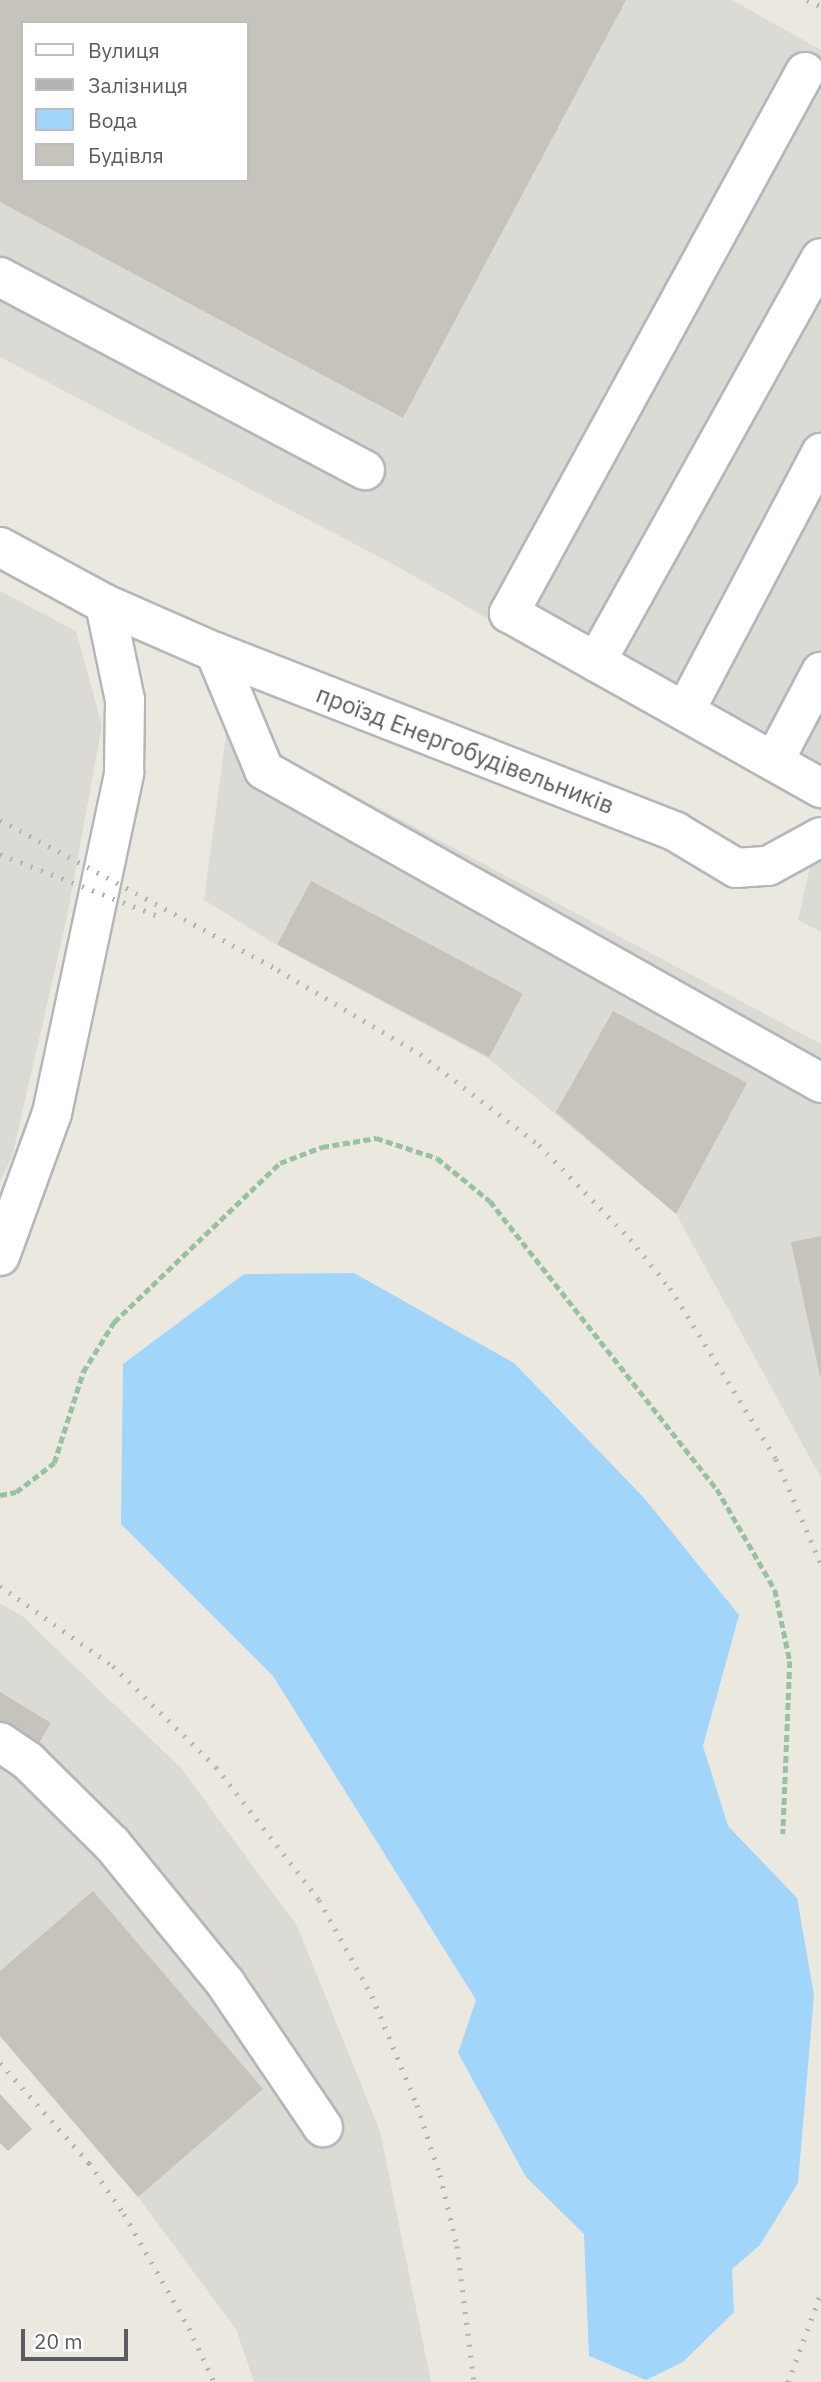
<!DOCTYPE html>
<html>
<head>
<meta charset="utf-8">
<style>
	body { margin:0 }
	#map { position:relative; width:821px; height:2382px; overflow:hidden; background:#ebe8e0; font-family:"IBM Plex Sans",sans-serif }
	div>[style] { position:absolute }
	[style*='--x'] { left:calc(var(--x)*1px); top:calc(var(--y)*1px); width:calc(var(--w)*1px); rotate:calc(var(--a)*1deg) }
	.industrial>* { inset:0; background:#dcdad5 }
	.water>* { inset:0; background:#a1d5fa }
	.building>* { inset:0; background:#c6c3bd; transform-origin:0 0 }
	.path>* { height:4.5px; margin-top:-2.25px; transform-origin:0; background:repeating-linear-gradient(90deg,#97c2a2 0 7px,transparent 0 10.5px) }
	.roads { filter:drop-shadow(2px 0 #b3b6ba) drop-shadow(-2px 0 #b3b6ba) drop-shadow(0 2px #b3b6ba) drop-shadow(0 -2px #b3b6ba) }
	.minor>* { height:38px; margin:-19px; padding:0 19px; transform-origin:19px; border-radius:19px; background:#fff }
	.rail>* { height:5px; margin-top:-2.5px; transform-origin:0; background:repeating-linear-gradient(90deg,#b1b2b2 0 2px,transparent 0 11px) }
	span { translate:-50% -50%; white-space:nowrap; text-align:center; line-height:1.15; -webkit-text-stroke:5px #fff; paint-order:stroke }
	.street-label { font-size:24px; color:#595c60 }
	.legend { position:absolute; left:21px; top:21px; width:228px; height:161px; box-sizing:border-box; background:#fff; border:2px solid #bdbebf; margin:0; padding:9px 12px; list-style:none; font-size:21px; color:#595c60 }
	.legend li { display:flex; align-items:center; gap:14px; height:35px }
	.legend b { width:35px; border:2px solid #bdbebf }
	.scale { position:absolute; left:21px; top:2329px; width:107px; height:32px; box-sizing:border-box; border:4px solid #595c60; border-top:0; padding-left:9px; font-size:21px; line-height:24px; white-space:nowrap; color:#595c60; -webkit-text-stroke:5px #fff; paint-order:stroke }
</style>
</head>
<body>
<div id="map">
	<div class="industrial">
		<div style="clip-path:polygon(evenodd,0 0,732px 0,821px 50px,821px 812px,402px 569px,0 357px,0 0,23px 23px,247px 23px,247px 180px,23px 180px,23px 23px)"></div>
		<div style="clip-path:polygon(0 591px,76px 631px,102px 725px,67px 917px,12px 1157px,0 1181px)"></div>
		<div style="clip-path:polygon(227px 727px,821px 1044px,821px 1478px,676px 1214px,489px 1059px,277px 945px,204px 900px)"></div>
		<div style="clip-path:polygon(821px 819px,821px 932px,798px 920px)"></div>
		<div style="clip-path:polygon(0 1604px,21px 1615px,181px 1768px,297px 1926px,380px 2131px,431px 2382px,254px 2382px,236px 2329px,138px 2197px,0 2036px)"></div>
	</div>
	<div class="water">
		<div style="clip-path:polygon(354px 1273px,514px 1363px,645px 1499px,739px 1615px,703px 1746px,728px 1826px,797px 1898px,814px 1995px,798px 2183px,760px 2245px,732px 2269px,734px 2312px,683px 2362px,646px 2380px,589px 2356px,584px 2234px,526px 2177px,458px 2053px,476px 2000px,273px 1676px,121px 1524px,123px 1364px,244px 1274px)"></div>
	</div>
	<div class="building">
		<div style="clip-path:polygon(evenodd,0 0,626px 0,403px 418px,0 202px,0 0,23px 23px,247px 23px,247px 180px,23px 180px,23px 23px)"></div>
		<div style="left:311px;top:881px;width:240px;height:72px;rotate:28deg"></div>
		<div style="clip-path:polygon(613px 1011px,747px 1083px,676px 1214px,556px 1112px)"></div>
		<div style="clip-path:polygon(821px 1236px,821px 1376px,820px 1376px,791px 1242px)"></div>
		<div style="clip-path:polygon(0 1692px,51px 1723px,18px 1778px,0 1766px)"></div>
		<div style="clip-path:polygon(93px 1891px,263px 2089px,138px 2197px,0 2036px,0 1971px)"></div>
		<div style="clip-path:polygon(0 2094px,32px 2129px,8px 2151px,0 2143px)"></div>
	</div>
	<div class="path">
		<div style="--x:0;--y:1495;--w:16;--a:-11"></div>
		<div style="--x:16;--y:1492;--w:48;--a:-37.3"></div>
		<div style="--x:54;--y:1463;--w:96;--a:-72.3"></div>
		<div style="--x:83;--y:1372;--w:59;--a:-58.2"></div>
		<div style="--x:114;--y:1322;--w:230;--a:-43.8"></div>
		<div style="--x:280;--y:1163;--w:45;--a:-20.9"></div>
		<div style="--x:322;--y:1147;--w:55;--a:-9.5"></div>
		<div style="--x:376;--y:1138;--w:64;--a:18.2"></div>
		<div style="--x:437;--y:1158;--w:68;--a:39.1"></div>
		<div style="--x:490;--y:1201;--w:367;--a:51.8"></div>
		<div style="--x:717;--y:1489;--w:116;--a:60.1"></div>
		<div style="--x:775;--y:1590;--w:73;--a:78.1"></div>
		<div style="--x:790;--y:1661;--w:173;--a:92.3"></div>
	</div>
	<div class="roads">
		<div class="minor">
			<div style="--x:805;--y:72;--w:617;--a:118.68"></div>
			<div style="--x:509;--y:613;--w:358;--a:29.3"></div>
			<div style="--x:0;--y:277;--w:413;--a:27.9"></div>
			<div style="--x:0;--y:547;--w:119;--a:28.5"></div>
			<div style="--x:105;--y:604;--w:120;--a:23.6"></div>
			<div style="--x:215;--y:652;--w:495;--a:21.3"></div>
			<div style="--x:676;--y:832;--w:70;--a:31"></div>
			<div style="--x:736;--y:868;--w:32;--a:-4"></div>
			<div style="--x:768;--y:866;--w:60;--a:-28.7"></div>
			<div style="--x:215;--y:652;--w:128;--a:67.4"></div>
			<div style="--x:264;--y:770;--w:639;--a:29.33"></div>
			<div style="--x:596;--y:662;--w:462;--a:-60.9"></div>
			<div style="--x:685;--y:711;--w:292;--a:-62.2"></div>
			<div style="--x:774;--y:761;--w:101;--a:-62.2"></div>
			<div style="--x:0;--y:1256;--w:152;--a:-70"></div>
			<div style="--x:52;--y:1113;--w:348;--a:-78"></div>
			<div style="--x:124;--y:773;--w:73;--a:-89.2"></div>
			<div style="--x:125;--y:700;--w:98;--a:-101.8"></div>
			<div style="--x:0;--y:1742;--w:34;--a:34"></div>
			<div style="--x:28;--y:1761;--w:118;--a:44.7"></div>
			<div style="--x:112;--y:1844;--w:181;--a:50.8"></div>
			<div style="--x:226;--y:1984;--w:173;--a:55.9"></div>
		</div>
	</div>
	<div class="rail">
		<div style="--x:807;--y:0;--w:15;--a:23"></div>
		<div style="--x:0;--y:820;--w:316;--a:28.3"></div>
		<div style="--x:278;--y:970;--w:165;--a:30.6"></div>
		<div style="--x:420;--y:1054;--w:150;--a:37.4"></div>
		<div style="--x:539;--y:1145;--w:131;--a:45.9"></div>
		<div style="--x:630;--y:1239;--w:63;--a:50.8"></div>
		<div style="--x:670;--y:1288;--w:201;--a:58.2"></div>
		<div style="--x:776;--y:1459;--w:114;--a:66.8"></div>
		<div style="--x:0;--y:854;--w:175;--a:21.4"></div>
		<div style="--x:0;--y:1586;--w:138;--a:35.3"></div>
		<div style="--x:113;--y:1666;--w:144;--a:44.4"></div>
		<div style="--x:216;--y:1767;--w:168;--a:52.2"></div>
		<div style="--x:319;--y:1900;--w:110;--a:61.1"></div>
		<div style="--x:372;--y:1996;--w:118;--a:67.6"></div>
		<div style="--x:417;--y:2105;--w:74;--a:71.8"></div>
		<div style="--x:440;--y:2175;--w:73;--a:76.5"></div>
		<div style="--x:457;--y:2246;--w:137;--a:82.9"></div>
		<div style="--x:0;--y:2063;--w:134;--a:48.3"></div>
		<div style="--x:89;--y:2163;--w:62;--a:55.5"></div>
		<div style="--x:124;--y:2214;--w:131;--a:60.3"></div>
		<div style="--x:189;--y:2328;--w:60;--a:65.2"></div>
		<div style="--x:788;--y:2382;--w:95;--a:-69.7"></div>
	</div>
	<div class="street-label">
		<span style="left:465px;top:750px;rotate:21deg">проїзд Енергобудівельників</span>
	</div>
	<ul class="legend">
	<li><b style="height:9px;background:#fff"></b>Вулиця</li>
	<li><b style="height:9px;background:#b1b2b2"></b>Залізниця</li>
	<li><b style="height:19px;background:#a1d5fa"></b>Вода</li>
	<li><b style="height:19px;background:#c6c3bd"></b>Будівля</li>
	</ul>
	<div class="scale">20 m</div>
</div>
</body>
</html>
